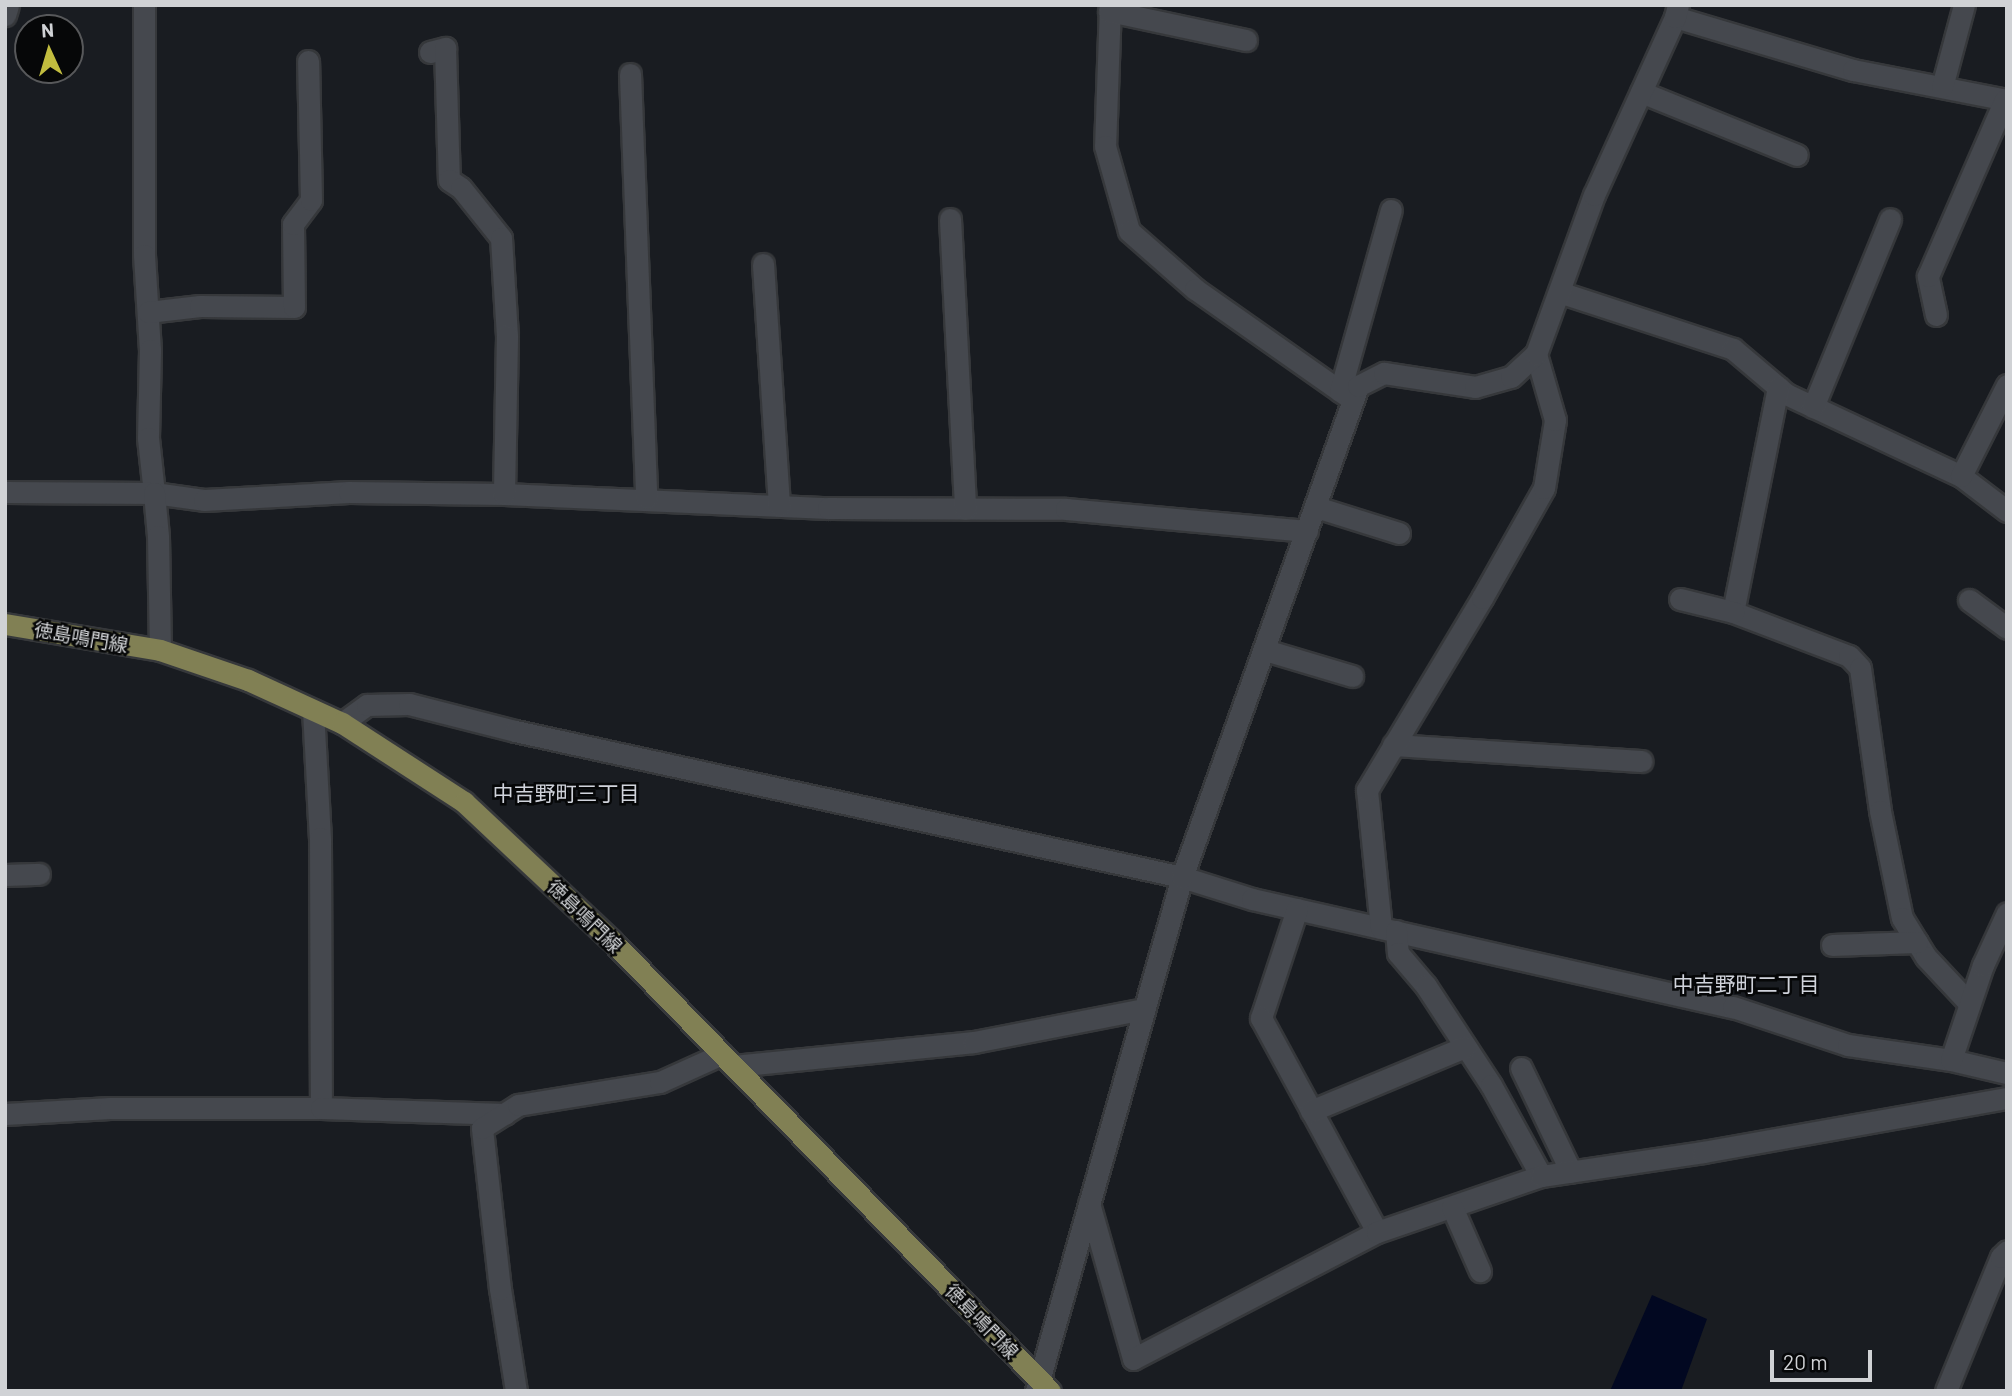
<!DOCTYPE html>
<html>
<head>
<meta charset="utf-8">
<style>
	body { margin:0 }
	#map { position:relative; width:2012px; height:1396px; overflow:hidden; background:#191c21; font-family:Barlow,"Noto Sans JP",sans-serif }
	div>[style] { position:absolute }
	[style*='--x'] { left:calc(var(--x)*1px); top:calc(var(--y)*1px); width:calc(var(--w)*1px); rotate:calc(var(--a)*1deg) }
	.water>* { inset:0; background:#020821 }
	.roads { filter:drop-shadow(2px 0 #36383b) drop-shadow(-2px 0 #36383b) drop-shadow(0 2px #36383b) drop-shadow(0 -2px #36383b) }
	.minor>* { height:21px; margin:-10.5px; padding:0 10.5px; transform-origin:10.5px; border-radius:10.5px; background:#45484e }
	.major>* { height:21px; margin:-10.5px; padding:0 10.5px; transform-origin:10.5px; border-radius:10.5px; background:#818054 }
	span { translate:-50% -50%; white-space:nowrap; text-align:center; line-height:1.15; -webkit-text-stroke:5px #060708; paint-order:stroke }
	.street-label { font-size:19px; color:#d0d2d5 }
	.neighbourhood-label { font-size:21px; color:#d0d3db }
	.frame { position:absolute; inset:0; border:7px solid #d0d2d5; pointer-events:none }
	.north { position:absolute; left:14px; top:14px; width:70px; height:70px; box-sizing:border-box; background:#060708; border:2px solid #57585a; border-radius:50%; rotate:356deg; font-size:19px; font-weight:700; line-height:28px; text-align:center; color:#d0d2d5 }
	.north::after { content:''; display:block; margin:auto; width:24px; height:32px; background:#c2bd3f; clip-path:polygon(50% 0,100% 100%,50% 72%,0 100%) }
	.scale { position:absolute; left:1770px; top:1350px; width:102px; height:32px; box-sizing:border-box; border:4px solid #d0d2d5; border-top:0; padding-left:9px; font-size:21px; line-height:24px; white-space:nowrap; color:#d0d2d5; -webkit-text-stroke:5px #060708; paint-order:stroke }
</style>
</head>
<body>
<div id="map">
	<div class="water">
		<div style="clip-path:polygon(1652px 1295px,1707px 1319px,1681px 1391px,1610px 1391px)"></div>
	</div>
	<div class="roads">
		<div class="minor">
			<div style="--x:144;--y:5;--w:250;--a:90"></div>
			<div style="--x:144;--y:255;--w:95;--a:86.4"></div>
			<div style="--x:150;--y:350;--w:88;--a:91.3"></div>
			<div style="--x:148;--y:438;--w:55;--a:83.8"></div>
			<div style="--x:154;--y:493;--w:50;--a:8"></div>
			<div style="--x:204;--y:500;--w:145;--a:-3.2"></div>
			<div style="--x:349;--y:492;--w:155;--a:0.7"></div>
			<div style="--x:504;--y:494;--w:324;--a:2.5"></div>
			<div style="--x:828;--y:508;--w:238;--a:0.2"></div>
			<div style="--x:1066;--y:509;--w:242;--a:5.2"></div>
			<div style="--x:1110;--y:5;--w:141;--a:92"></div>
			<div style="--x:1105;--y:146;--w:88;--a:74.2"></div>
			<div style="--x:1129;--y:231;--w:88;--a:41.3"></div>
			<div style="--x:1195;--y:289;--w:193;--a:35.1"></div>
			<div style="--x:1109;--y:11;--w:140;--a:12"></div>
			<div style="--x:5;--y:15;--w:10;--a:-73"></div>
			<div style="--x:1675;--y:17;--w:186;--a:16.6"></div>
			<div style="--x:1853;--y:70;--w:157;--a:11"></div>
			<div style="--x:430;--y:52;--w:16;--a:-15"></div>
			<div style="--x:445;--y:48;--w:132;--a:88.3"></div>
			<div style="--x:449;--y:180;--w:14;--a:34"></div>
			<div style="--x:461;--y:188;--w:64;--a:51.3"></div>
			<div style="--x:501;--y:238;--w:98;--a:86.5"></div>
			<div style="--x:507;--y:336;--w:158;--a:91.1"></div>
			<div style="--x:630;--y:74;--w:424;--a:87.8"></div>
			<div style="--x:1942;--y:87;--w:85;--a:-75"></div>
			<div style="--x:1641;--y:92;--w:168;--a:22"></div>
			<div style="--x:950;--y:219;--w:290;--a:87"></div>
			<div style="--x:763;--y:264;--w:242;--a:86.2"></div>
			<div style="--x:1559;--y:292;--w:183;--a:18.1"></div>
			<div style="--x:1733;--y:349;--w:70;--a:40.3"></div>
			<div style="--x:1786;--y:394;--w:193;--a:25.1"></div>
			<div style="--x:1961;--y:476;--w:58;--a:37.3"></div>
			<div style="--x:148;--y:312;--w:52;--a:-6.6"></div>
			<div style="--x:200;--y:306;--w:94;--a:0.6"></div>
			<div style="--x:294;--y:307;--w:83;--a:-90.7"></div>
			<div style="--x:293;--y:224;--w:30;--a:-53"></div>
			<div style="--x:311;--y:200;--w:139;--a:-91.2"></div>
			<div style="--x:1936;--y:315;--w:40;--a:-102"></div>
			<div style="--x:1928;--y:276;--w:192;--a:-66.4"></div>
			<div style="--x:1778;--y:387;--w:229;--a:101.3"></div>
			<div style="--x:1733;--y:612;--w:124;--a:20.8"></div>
			<div style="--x:1849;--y:656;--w:16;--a:47"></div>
			<div style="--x:1860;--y:668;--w:144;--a:82"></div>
			<div style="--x:1880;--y:811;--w:109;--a:78.4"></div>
			<div style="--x:1902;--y:918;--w:46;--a:58.4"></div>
			<div style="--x:1926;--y:957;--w:64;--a:46.9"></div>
			<div style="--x:1340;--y:391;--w:188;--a:-74.3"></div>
			<div style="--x:1813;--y:407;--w:203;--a:-67.7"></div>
			<div style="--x:1961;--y:476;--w:102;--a:-63.2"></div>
			<div style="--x:5;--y:492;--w:149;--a:0.4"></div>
			<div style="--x:154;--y:493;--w:43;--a:84.7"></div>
			<div style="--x:158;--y:536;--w:114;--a:89"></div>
			<div style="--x:1316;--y:507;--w:87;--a:17.4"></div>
			<div style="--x:1680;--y:599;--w:55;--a:13.8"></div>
			<div style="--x:1969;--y:600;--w:47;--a:36.4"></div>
			<div style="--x:1265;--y:650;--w:91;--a:16.6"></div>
			<div style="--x:313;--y:710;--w:128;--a:86.9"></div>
			<div style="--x:320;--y:838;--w:270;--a:89.8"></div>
			<div style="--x:342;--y:723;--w:31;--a:-36"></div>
			<div style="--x:367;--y:705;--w:42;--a:-1.4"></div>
			<div style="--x:409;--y:704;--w:109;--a:14.3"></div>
			<div style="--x:515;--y:731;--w:683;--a:12.35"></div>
			<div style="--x:1182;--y:877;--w:73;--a:17.4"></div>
			<div style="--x:1252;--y:899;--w:493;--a:12.7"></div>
			<div style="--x:1733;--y:1007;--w:121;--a:18.3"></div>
			<div style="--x:1848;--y:1045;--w:104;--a:8.3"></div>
			<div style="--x:1951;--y:1060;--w:57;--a:13.1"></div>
			<div style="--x:1393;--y:745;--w:249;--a:3.7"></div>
			<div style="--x:5;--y:875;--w:34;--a:-2"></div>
			<div style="--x:1297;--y:909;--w:115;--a:108.3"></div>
			<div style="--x:1261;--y:1018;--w:243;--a:61.5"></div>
			<div style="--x:1381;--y:928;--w:139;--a:-95.8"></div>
			<div style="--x:1367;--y:790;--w:224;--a:-59.1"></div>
			<div style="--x:1482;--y:598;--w:126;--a:-60.6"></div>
			<div style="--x:1544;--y:488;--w:69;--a:-80.8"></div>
			<div style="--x:1555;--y:420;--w:69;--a:-106.1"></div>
			<div style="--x:1396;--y:931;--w:22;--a:85"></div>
			<div style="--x:1398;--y:953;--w:43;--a:49.7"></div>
			<div style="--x:1426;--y:986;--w:118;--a:56.7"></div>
			<div style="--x:1491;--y:1085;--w:104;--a:61.2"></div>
			<div style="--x:1832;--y:945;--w:85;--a:-2"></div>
			<div style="--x:1951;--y:1060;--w:100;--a:-71.4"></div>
			<div style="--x:1983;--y:965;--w:57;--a:-65.2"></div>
			<div style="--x:734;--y:1066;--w:241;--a:-5.7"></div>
			<div style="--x:974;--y:1042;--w:173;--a:-11"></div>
			<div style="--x:1521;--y:1068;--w:115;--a:64.3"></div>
			<div style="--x:1311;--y:1111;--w:167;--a:-22.6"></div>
			<div style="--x:5;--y:1114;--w:105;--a:-3.3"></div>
			<div style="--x:110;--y:1108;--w:211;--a:0"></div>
			<div style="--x:321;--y:1108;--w:184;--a:1.9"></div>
			<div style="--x:1089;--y:1203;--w:162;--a:74.2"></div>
			<div style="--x:1133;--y:1359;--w:275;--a:-27.5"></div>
			<div style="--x:1377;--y:1232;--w:173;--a:-18.9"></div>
			<div style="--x:1541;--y:1176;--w:164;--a:-8.4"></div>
			<div style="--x:1703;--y:1152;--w:309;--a:-10.1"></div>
			<div style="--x:1452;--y:1207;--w:70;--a:66.4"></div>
			<div style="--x:516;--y:1391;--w:103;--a:-98.9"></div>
			<div style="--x:500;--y:1289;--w:162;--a:-96.4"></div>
			<div style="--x:482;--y:1128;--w:43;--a:-32.6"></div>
			<div style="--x:518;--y:1105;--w:144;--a:-9.2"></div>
			<div style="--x:660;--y:1082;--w:68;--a:-24.3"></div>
			<div style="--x:1036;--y:1391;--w:534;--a:-74.14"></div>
			<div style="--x:1182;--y:877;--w:522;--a:-70.28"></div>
			<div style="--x:1358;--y:386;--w:29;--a:-27"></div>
			<div style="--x:1384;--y:373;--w:92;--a:8.7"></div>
			<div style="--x:1475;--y:387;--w:37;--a:-16"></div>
			<div style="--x:1511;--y:377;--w:34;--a:-43"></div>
			<div style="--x:1536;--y:354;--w:169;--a:-70"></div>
			<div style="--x:1594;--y:195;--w:196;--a:-65.5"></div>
			<div style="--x:1675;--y:17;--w:12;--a:-76"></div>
			<div style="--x:1946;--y:1391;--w:145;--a:-67.7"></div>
			<div style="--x:2001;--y:1257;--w:8;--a:-45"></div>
		</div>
		<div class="major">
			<div style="--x:5;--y:624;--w:157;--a:9.5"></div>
			<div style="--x:160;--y:650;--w:93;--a:18.8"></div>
			<div style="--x:248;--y:680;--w:103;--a:24.6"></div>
			<div style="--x:342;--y:723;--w:145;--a:32.9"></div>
			<div style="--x:464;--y:802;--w:202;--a:43.2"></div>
			<div style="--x:611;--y:940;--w:629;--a:45.77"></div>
		</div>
	</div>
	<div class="street-label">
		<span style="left:81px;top:637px;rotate:10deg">徳島鳴門線</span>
		<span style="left:585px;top:916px;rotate:44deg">徳島鳴門線</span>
		<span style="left:982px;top:1321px;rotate:46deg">徳島鳴門線</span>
	</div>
	<div class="neighbourhood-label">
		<span style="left:566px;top:793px">中吉野町三丁目</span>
		<span style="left:1746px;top:984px">中吉野町二丁目</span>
	</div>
	<div class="frame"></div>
	<div class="north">N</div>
	<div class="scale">20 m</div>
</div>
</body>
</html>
